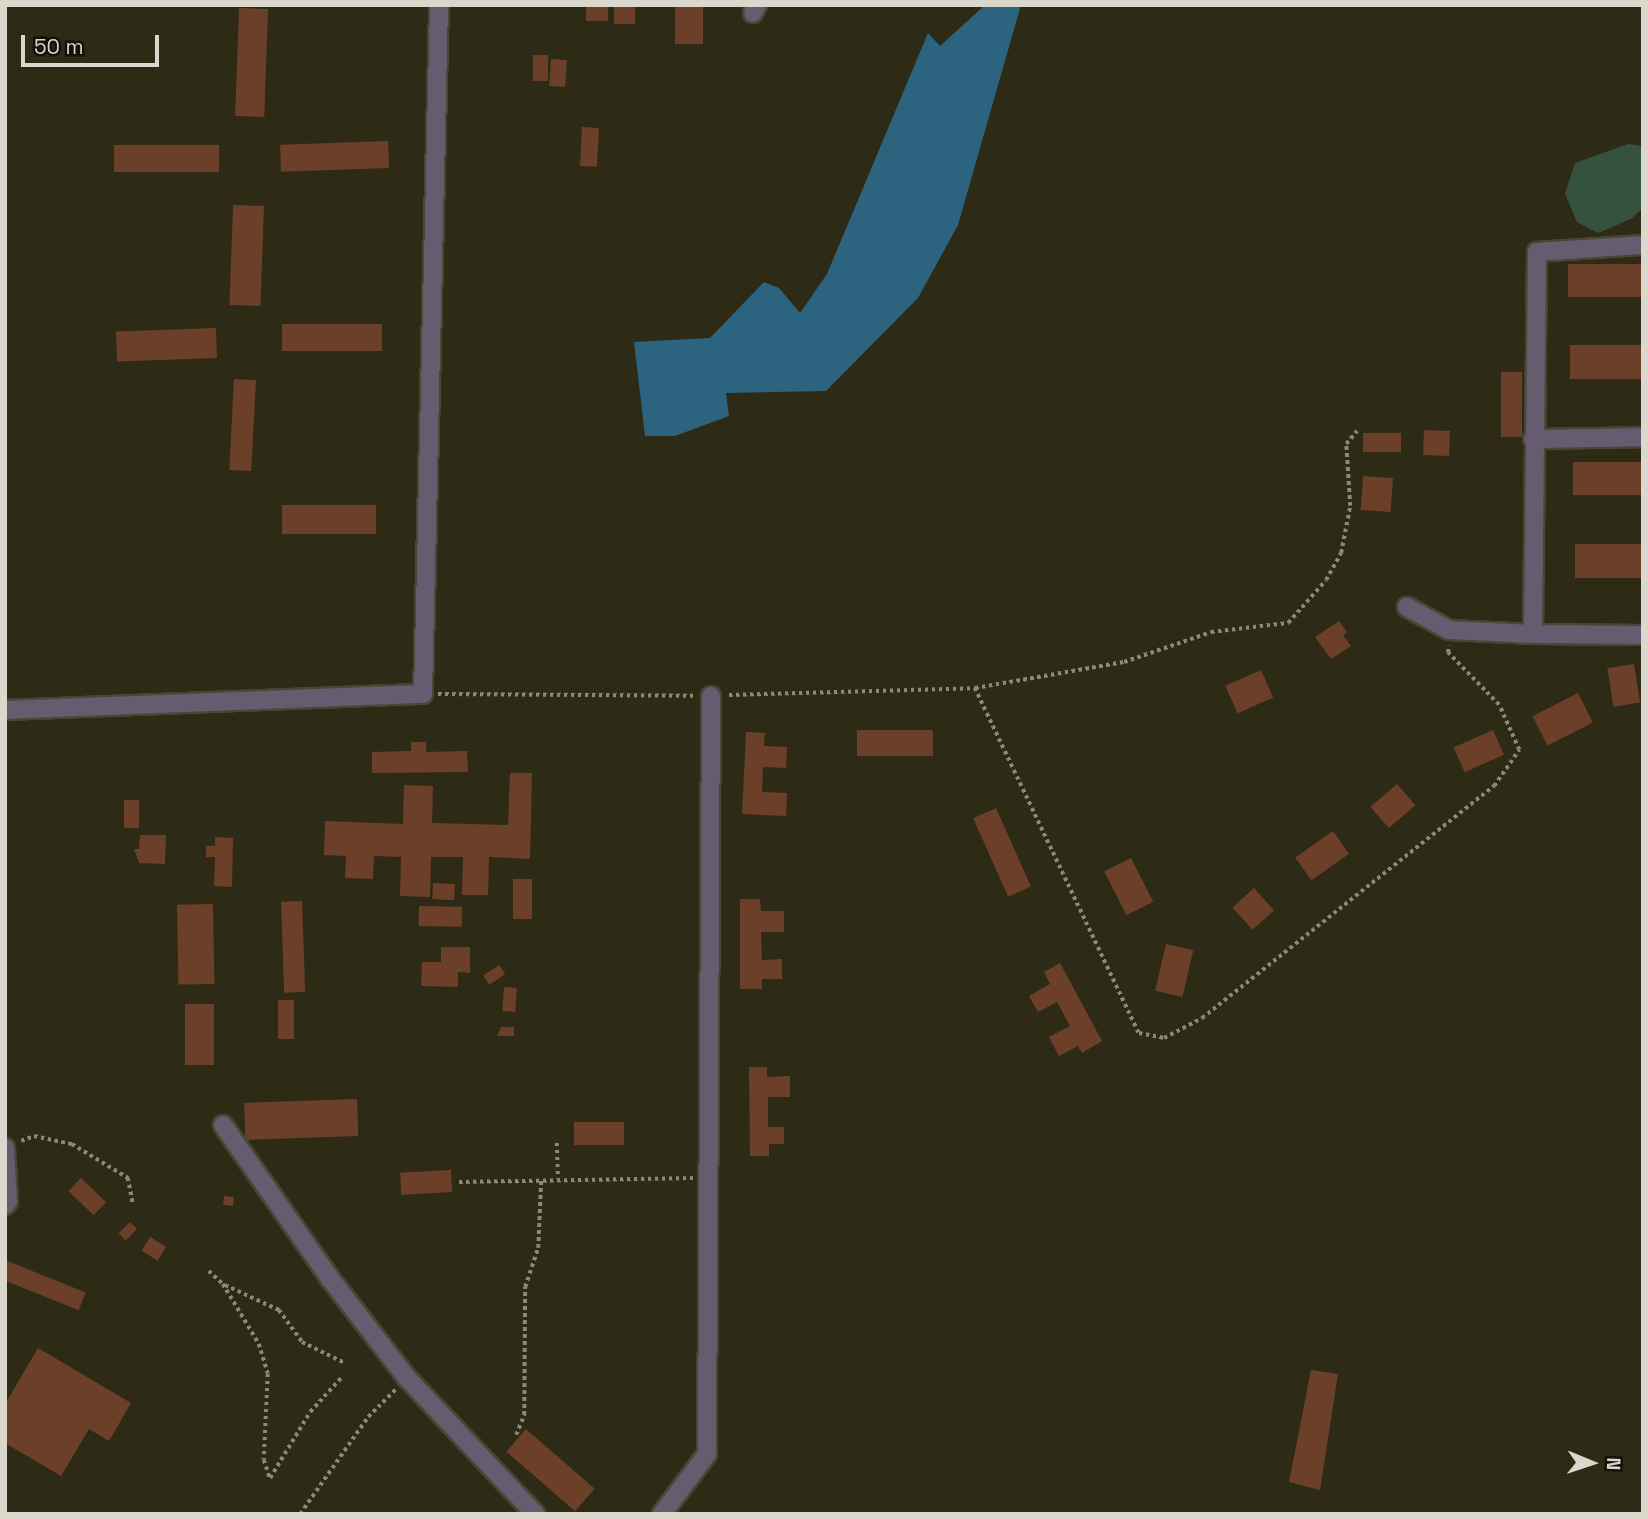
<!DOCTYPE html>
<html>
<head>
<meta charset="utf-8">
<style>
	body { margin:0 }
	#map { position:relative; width:1648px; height:1519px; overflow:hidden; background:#2d2a16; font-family:"Space Grotesk",sans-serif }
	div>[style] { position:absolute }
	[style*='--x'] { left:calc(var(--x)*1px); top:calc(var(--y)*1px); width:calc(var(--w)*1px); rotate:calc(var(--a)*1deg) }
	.green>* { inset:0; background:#35523f }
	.water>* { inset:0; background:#2c637e }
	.building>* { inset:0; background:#6c4028; transform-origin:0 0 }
	.path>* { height:3.5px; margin-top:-1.75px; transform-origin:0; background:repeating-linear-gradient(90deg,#8c897a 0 3.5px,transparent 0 7px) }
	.roads { filter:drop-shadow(2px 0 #494633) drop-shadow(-2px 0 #494633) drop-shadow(0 2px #494633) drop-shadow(0 -2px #494633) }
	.minor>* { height:18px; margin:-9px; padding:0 9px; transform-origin:9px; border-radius:9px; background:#655c6f }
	span { translate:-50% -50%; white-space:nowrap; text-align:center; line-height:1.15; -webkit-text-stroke:6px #131209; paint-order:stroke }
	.frame { position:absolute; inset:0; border:7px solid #dad8cc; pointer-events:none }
	.north { position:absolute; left:1557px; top:1428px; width:70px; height:70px; -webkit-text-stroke:5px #131209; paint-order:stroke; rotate:92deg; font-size:19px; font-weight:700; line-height:28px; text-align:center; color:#dad8cc }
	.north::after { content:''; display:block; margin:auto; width:24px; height:32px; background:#dad8cc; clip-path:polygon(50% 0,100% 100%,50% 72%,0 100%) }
	.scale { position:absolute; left:21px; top:35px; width:138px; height:32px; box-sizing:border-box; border:4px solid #dad8cc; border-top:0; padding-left:9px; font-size:21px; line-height:24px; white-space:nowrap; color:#dad8cc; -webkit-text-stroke:5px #131209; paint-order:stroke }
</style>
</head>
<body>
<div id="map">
	<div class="green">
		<div style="clip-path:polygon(1628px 144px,1643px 146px,1643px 208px,1631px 219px,1598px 233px,1577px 222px,1565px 194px,1575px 163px)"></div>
	</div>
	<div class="water">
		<div style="clip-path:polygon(985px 5px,1021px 5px,958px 225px,918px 298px,826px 391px,726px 393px,729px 416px,675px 436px,645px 436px,634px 342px,710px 338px,764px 282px,779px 288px,800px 313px,827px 274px,928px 33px,940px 46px)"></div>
	</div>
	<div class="building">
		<div style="left:586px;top:5px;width:22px;height:16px"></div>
		<div style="left:614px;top:5px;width:21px;height:19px"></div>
		<div style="left:675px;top:5px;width:28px;height:39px"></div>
		<div style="left:239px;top:8px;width:29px;height:108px;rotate:2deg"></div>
		<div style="left:533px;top:55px;width:15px;height:26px"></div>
		<div style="left:551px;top:59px;width:16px;height:27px;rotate:4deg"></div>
		<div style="left:582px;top:127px;width:17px;height:39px;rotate:3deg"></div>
		<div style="left:388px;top:141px;width:27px;height:108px;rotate:88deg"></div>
		<div style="left:114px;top:145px;width:105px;height:27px"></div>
		<div style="left:233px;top:205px;width:31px;height:100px;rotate:2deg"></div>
		<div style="left:1643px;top:264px;width:33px;height:75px;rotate:90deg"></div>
		<div style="left:382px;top:324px;width:27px;height:100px;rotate:90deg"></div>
		<div style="left:216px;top:328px;width:30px;height:100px;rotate:88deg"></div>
		<div style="left:1643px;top:345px;width:34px;height:73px;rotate:90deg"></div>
		<div style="left:1501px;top:372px;width:21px;height:65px"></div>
		<div style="left:234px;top:379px;width:22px;height:91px;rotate:3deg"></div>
		<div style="left:1424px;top:430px;width:26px;height:25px;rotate:2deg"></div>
		<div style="left:1363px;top:433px;width:38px;height:19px"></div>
		<div style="left:1643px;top:462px;width:33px;height:70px;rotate:90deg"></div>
		<div style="left:1363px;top:476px;width:30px;height:34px;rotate:4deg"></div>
		<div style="left:376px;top:505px;width:29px;height:94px;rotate:90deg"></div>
		<div style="left:1643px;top:544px;width:34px;height:68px;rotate:90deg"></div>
		<div style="clip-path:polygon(1339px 621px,1347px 632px,1343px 635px,1351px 646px,1331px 659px,1315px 637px)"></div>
		<div style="left:1634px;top:664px;width:39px;height:27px;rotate:81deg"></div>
		<div style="left:1261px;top:670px;width:30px;height:39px;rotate:66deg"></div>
		<div style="left:1578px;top:693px;width:33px;height:51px;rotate:63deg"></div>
		<div style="left:857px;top:730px;width:76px;height:26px"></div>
		<div style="left:1493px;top:730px;width:27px;height:43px;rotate:66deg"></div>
		<div style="clip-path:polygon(746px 732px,765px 733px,764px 746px,787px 747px,786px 768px,763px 767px,762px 792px,787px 793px,786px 816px,742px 814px)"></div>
		<div style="clip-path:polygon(411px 742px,426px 742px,426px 752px,467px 751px,468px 772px,372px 773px,372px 752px,411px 751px)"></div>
		<div style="clip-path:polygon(510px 773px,532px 773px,530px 859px,489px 857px,488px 895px,462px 895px,463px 857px,431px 857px,430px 897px,400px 896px,401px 857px,374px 856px,373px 879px,345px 878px,346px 856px,324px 855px,325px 821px,403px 824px,404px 785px,433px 786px,432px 823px,508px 825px)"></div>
		<div style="left:1397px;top:784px;width:28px;height:35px;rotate:49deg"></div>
		<div style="left:124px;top:800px;width:15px;height:28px"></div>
		<div style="left:996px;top:808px;width:86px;height:25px;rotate:66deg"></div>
		<div style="left:1333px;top:831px;width:28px;height:46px;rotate:55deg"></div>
		<div style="clip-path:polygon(140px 835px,166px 835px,165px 864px,139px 863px,134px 849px,139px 849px)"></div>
		<div style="clip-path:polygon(215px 837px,233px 838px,232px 887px,214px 886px,215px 857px,206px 857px,206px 846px,215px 846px)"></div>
		<div style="left:1131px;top:858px;width:49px;height:30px;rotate:63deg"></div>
		<div style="left:513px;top:879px;width:19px;height:40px"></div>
		<div style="left:433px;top:883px;width:22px;height:16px;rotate:3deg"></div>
		<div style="left:1254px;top:888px;width:30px;height:29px;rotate:48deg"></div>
		<div style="clip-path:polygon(740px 899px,760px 899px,761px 911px,784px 911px,784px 932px,761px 932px,762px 960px,782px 959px,782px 979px,762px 979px,762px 989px,740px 989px)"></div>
		<div style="left:302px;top:901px;width:91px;height:21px;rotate:88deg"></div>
		<div style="left:213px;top:904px;width:80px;height:36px;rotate:89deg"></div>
		<div style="left:419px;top:906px;width:43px;height:20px;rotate:1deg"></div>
		<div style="left:1166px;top:944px;width:28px;height:48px;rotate:13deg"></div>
		<div style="clip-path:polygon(441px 947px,470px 947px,470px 973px,458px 972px,458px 987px,421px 986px,422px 962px,441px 962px)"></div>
		<div style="clip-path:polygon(1060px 963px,1102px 1041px,1082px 1053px,1078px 1046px,1059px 1056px,1049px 1037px,1070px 1026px,1057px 1002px,1038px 1012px,1029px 996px,1050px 984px,1044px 972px)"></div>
		<div style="left:499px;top:965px;width:11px;height:19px;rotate:56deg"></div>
		<div style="left:504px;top:987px;width:13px;height:24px;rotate:4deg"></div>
		<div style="left:278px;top:1000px;width:16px;height:39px"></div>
		<div style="left:185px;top:1004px;width:29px;height:61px"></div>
		<div style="clip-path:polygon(501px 1027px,514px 1027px,514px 1036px,497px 1036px)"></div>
		<div style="clip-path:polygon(749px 1067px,767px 1067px,767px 1077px,790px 1076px,790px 1097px,768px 1097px,768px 1127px,784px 1127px,784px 1144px,769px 1144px,769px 1156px,750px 1156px)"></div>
		<div style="left:357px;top:1099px;width:37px;height:113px;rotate:88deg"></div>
		<div style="left:574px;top:1122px;width:50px;height:23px"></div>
		<div style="left:451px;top:1170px;width:22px;height:51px;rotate:87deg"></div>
		<div style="left:81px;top:1178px;width:35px;height:18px;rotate:44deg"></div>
		<div style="left:224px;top:1196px;width:10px;height:9px;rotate:6deg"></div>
		<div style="left:130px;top:1222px;width:10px;height:16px;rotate:45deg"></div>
		<div style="left:150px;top:1237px;width:19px;height:16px;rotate:32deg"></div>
		<div style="left:5px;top:1260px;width:87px;height:19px;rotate:22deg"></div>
		<div style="clip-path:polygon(38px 1348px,131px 1403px,109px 1441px,89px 1429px,61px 1476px,5px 1443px,5px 1404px)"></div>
		<div style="clip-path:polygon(1311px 1370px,1338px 1374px,1320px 1490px,1289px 1482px)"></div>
		<div style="left:526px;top:1429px;width:91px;height:30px;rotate:41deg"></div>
	</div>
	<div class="path">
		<div style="--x:975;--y:688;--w:151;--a:-9.9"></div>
		<div style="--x:1124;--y:662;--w:92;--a:-19"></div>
		<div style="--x:1211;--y:632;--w:78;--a:-6.7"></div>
		<div style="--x:1288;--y:623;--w:57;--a:-48.5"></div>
		<div style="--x:1326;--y:580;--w:31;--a:-61"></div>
		<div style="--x:1341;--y:553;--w:48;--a:-79.2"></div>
		<div style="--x:1350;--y:506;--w:62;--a:-93.7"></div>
		<div style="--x:1346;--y:444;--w:17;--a:-50"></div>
		<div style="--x:438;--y:694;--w:255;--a:0.4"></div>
		<div style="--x:729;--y:695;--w:246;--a:-1.6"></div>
		<div style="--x:975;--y:688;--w:382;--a:64.6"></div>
		<div style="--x:1139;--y:1033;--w:25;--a:11"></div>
		<div style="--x:1164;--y:1038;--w:43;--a:-27.8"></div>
		<div style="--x:1202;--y:1018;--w:373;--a:-38.5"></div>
		<div style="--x:1494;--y:786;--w:44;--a:-55.2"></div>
		<div style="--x:1519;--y:750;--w:49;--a:-114"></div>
		<div style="--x:1499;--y:705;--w:73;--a:-134.4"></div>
		<div style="--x:1448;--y:653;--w:7;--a:-90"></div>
		<div style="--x:21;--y:1141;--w:14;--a:-21"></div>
		<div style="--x:34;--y:1136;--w:39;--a:12"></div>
		<div style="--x:72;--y:1144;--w:66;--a:31.3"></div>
		<div style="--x:128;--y:1178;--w:26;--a:79"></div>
		<div style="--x:557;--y:1143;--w:36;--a:88"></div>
		<div style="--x:459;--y:1182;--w:234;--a:-1"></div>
		<div style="--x:209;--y:1271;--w:19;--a:43"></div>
		<div style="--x:223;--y:1284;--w:70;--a:59"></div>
		<div style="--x:259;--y:1344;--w:31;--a:73"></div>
		<div style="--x:268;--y:1374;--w:86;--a:92.7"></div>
		<div style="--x:264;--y:1460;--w:19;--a:72"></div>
		<div style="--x:225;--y:1285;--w:60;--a:24.8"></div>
		<div style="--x:279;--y:1310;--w:39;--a:54"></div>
		<div style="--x:302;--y:1342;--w:48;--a:26"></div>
		<div style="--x:516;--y:1435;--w:22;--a:-68"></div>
		<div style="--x:524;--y:1415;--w:128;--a:-89.6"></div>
		<div style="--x:525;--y:1287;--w:41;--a:-71.6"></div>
		<div style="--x:538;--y:1248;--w:69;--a:-87.5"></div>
		<div style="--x:270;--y:1478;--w:77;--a:-58.8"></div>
		<div style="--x:310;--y:1412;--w:47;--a:-47.6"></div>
		<div style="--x:300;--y:1514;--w:118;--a:-55"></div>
		<div style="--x:368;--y:1417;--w:40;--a:-45"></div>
	</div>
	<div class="roads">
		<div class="minor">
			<div style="--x:753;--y:13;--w:9;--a:-63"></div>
			<div style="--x:1533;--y:439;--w:110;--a:-1"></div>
			<div style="--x:1407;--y:607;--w:48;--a:28.7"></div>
			<div style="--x:1449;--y:630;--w:84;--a:2.7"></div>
			<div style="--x:1533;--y:634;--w:110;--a:0.5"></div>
			<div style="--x:1533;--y:634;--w:382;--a:-89.4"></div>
			<div style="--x:1537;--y:252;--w:106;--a:-3.8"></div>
			<div style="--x:5;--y:710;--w:418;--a:-2.2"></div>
			<div style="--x:423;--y:694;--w:689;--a:-88.67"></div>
			<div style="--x:223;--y:1125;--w:185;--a:55.1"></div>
			<div style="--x:329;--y:1277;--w:128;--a:52.3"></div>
			<div style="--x:407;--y:1378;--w:187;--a:46.7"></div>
			<div style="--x:5;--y:1148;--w:53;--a:86.8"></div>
			<div style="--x:8;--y:1201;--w:5;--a:127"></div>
			<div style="--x:662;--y:1514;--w:75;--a:-53.1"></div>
			<div style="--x:707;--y:1454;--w:758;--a:-89.7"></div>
		</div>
	</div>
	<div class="frame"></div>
	<div class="north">N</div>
	<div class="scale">50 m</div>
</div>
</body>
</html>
